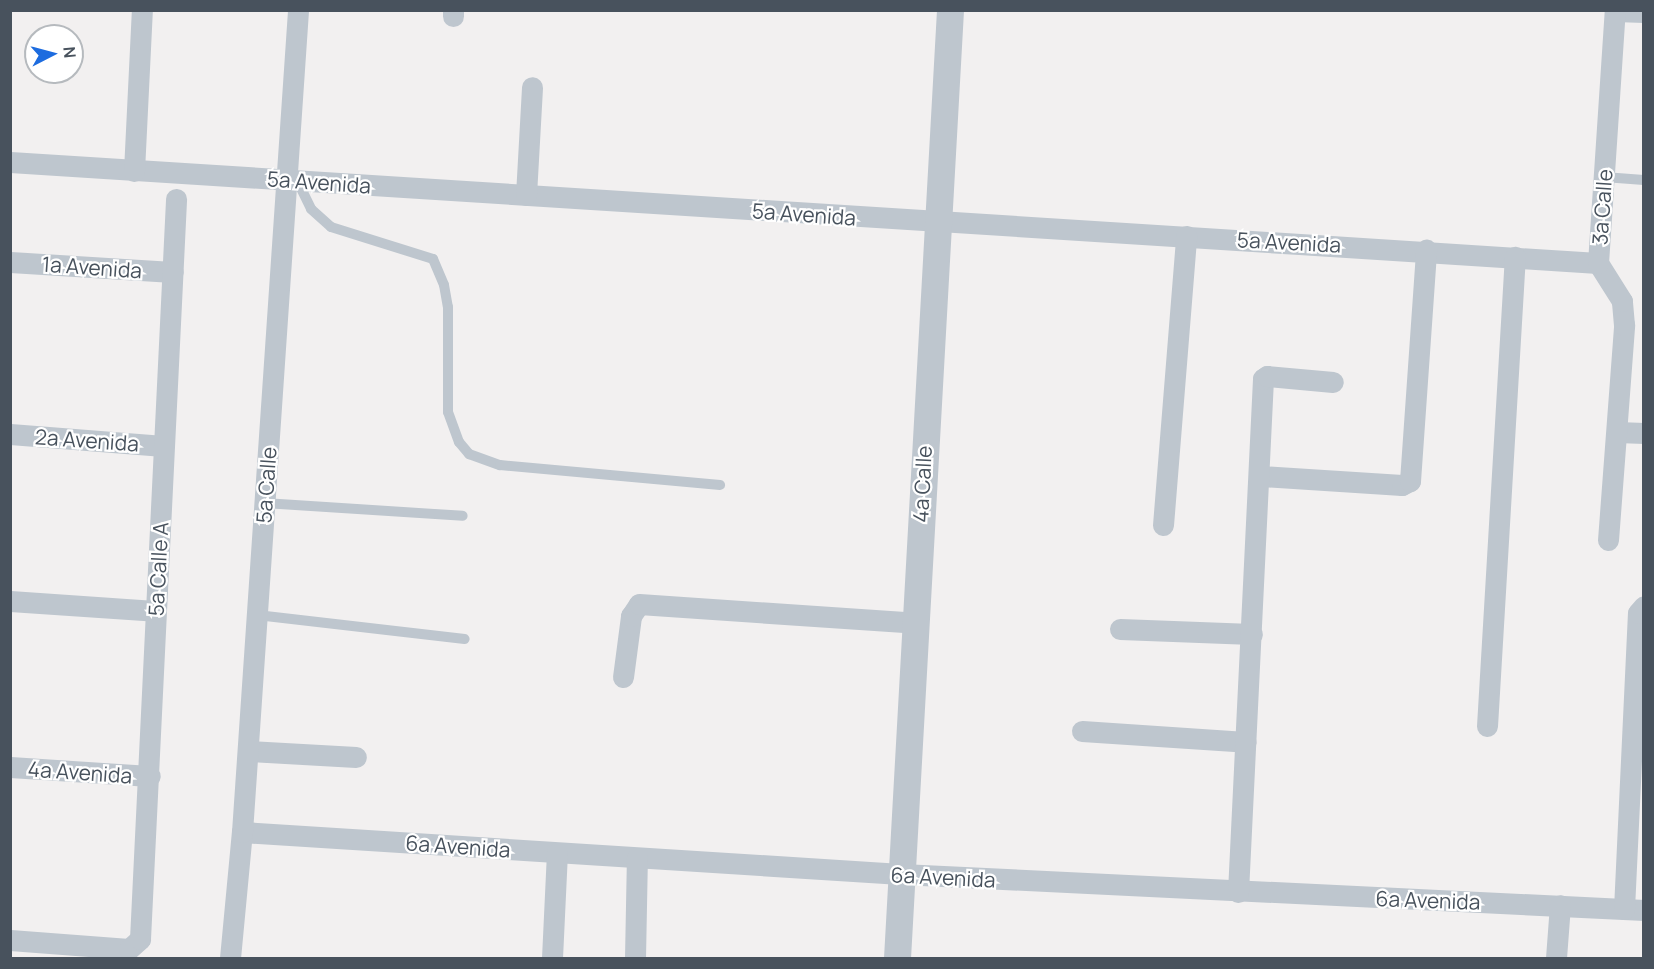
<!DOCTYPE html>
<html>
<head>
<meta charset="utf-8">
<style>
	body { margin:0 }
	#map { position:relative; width:1654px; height:969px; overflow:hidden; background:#f2f0f0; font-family:Manrope,sans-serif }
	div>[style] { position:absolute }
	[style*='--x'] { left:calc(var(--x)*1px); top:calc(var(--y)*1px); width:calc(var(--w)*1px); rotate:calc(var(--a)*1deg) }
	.service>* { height:10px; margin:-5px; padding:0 5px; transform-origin:5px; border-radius:5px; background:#bec6ce }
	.minor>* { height:21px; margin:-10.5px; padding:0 10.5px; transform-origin:10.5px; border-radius:10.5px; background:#bec6ce }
	.tertiary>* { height:27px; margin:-13.5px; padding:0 13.5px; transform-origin:13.5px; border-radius:13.5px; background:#bec6ce }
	span { translate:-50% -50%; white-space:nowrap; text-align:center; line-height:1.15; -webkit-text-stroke:4.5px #fff; paint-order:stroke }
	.street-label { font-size:21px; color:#48525d }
	.frame { position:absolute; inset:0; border:12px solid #48525d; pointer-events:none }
	.north { position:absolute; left:24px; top:24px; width:60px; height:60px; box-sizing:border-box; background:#fff; border:2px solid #b6babe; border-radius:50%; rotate:84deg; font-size:16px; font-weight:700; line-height:24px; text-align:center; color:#48525d }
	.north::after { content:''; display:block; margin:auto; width:21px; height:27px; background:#1d6cdf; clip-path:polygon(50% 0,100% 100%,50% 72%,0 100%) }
</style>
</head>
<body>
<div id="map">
	<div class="service">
		<div style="--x:1604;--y:177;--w:40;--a:4.3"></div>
		<div style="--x:297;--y:180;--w:32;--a:64"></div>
		<div style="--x:311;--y:209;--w:27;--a:42"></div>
		<div style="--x:331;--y:227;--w:107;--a:17.4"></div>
		<div style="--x:433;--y:259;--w:28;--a:67"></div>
		<div style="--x:444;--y:285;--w:22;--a:80"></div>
		<div style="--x:448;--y:307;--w:105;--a:90"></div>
		<div style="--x:448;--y:412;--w:32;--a:70"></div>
		<div style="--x:459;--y:442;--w:16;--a:50"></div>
		<div style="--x:469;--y:454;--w:33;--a:20"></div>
		<div style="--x:500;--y:465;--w:221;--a:5.2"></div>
		<div style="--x:264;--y:503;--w:199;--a:3.7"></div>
		<div style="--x:257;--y:615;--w:209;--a:6.6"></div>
	</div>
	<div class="minor">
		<div style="--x:1615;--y:11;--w:29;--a:2"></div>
		<div style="--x:453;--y:16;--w:6;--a:-90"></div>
		<div style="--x:10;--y:162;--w:1591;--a:3.64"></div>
		<div style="--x:134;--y:171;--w:161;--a:-87.2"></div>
		<div style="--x:526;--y:195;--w:108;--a:-86.8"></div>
		<div style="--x:10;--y:262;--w:163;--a:3.5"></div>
		<div style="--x:1617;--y:432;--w:27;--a:2"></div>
		<div style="--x:10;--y:434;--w:154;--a:4.5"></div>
		<div style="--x:1261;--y:476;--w:141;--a:3.7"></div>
		<div style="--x:1402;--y:485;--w:9;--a:-27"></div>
		<div style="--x:1410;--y:481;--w:232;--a:-86"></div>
		<div style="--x:1163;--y:525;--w:290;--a:-85.4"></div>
		<div style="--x:1608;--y:540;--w:216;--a:-85.7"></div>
		<div style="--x:1624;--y:325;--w:24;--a:-95"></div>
		<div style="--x:1622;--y:301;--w:45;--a:-122.3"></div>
		<div style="--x:1598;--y:263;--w:254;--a:-86.2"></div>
		<div style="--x:10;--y:601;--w:145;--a:3.9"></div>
		<div style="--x:1120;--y:629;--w:132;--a:2.2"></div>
		<div style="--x:623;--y:677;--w:62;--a:-82.5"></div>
		<div style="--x:631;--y:616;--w:14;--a:-56"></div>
		<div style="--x:639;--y:604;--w:277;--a:3.9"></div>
		<div style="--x:1487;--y:726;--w:470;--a:-86.6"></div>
		<div style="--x:1082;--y:731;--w:164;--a:3.8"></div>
		<div style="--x:248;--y:751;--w:108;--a:3.2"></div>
		<div style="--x:10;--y:767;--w:140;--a:3.7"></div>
		<div style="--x:242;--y:832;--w:660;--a:3.65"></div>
		<div style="--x:901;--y:874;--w:744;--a:2.77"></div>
		<div style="--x:1238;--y:892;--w:514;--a:-87.21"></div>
		<div style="--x:1263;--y:379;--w:5;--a:-37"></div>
		<div style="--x:1267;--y:376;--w:66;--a:5.2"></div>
		<div style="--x:1624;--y:909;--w:296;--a:-87.3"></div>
		<div style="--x:1638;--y:613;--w:9;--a:-49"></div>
		<div style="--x:10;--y:940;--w:119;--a:4.3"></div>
		<div style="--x:129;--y:949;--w:15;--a:-42"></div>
		<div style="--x:140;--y:939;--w:741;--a:-87.21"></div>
		<div style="--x:230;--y:958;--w:127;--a:-84.6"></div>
		<div style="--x:242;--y:832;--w:824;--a:-86.1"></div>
		<div style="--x:552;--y:958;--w:105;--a:-87.3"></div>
		<div style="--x:635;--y:958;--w:100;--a:-88.9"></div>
		<div style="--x:1556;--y:958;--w:53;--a:-85.7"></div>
	</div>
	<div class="tertiary">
		<div style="--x:897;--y:958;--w:949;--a:-86.8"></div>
	</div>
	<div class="street-label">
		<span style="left:319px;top:182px;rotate:4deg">5a Avenida</span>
		<span style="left:1602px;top:207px;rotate:-86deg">3a Calle</span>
		<span style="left:804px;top:214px;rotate:4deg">5a Avenida</span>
		<span style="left:1289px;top:242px;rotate:3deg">5a Avenida</span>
		<span style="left:92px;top:267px;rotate:4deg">1a Avenida</span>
		<span style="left:87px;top:440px;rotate:4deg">2a Avenida</span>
		<span style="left:922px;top:484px;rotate:-87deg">4a Calle</span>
		<span style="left:266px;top:485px;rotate:-86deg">5a Calle</span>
		<span style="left:158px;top:569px;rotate:-87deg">5a Calle A</span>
		<span style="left:80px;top:772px;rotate:4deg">4a Avenida</span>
		<span style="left:458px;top:846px;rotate:4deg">6a Avenida</span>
		<span style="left:943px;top:877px;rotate:3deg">6a Avenida</span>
		<span style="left:1428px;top:900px;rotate:2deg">6a Avenida</span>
	</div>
	<div class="frame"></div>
	<div class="north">N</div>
</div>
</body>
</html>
